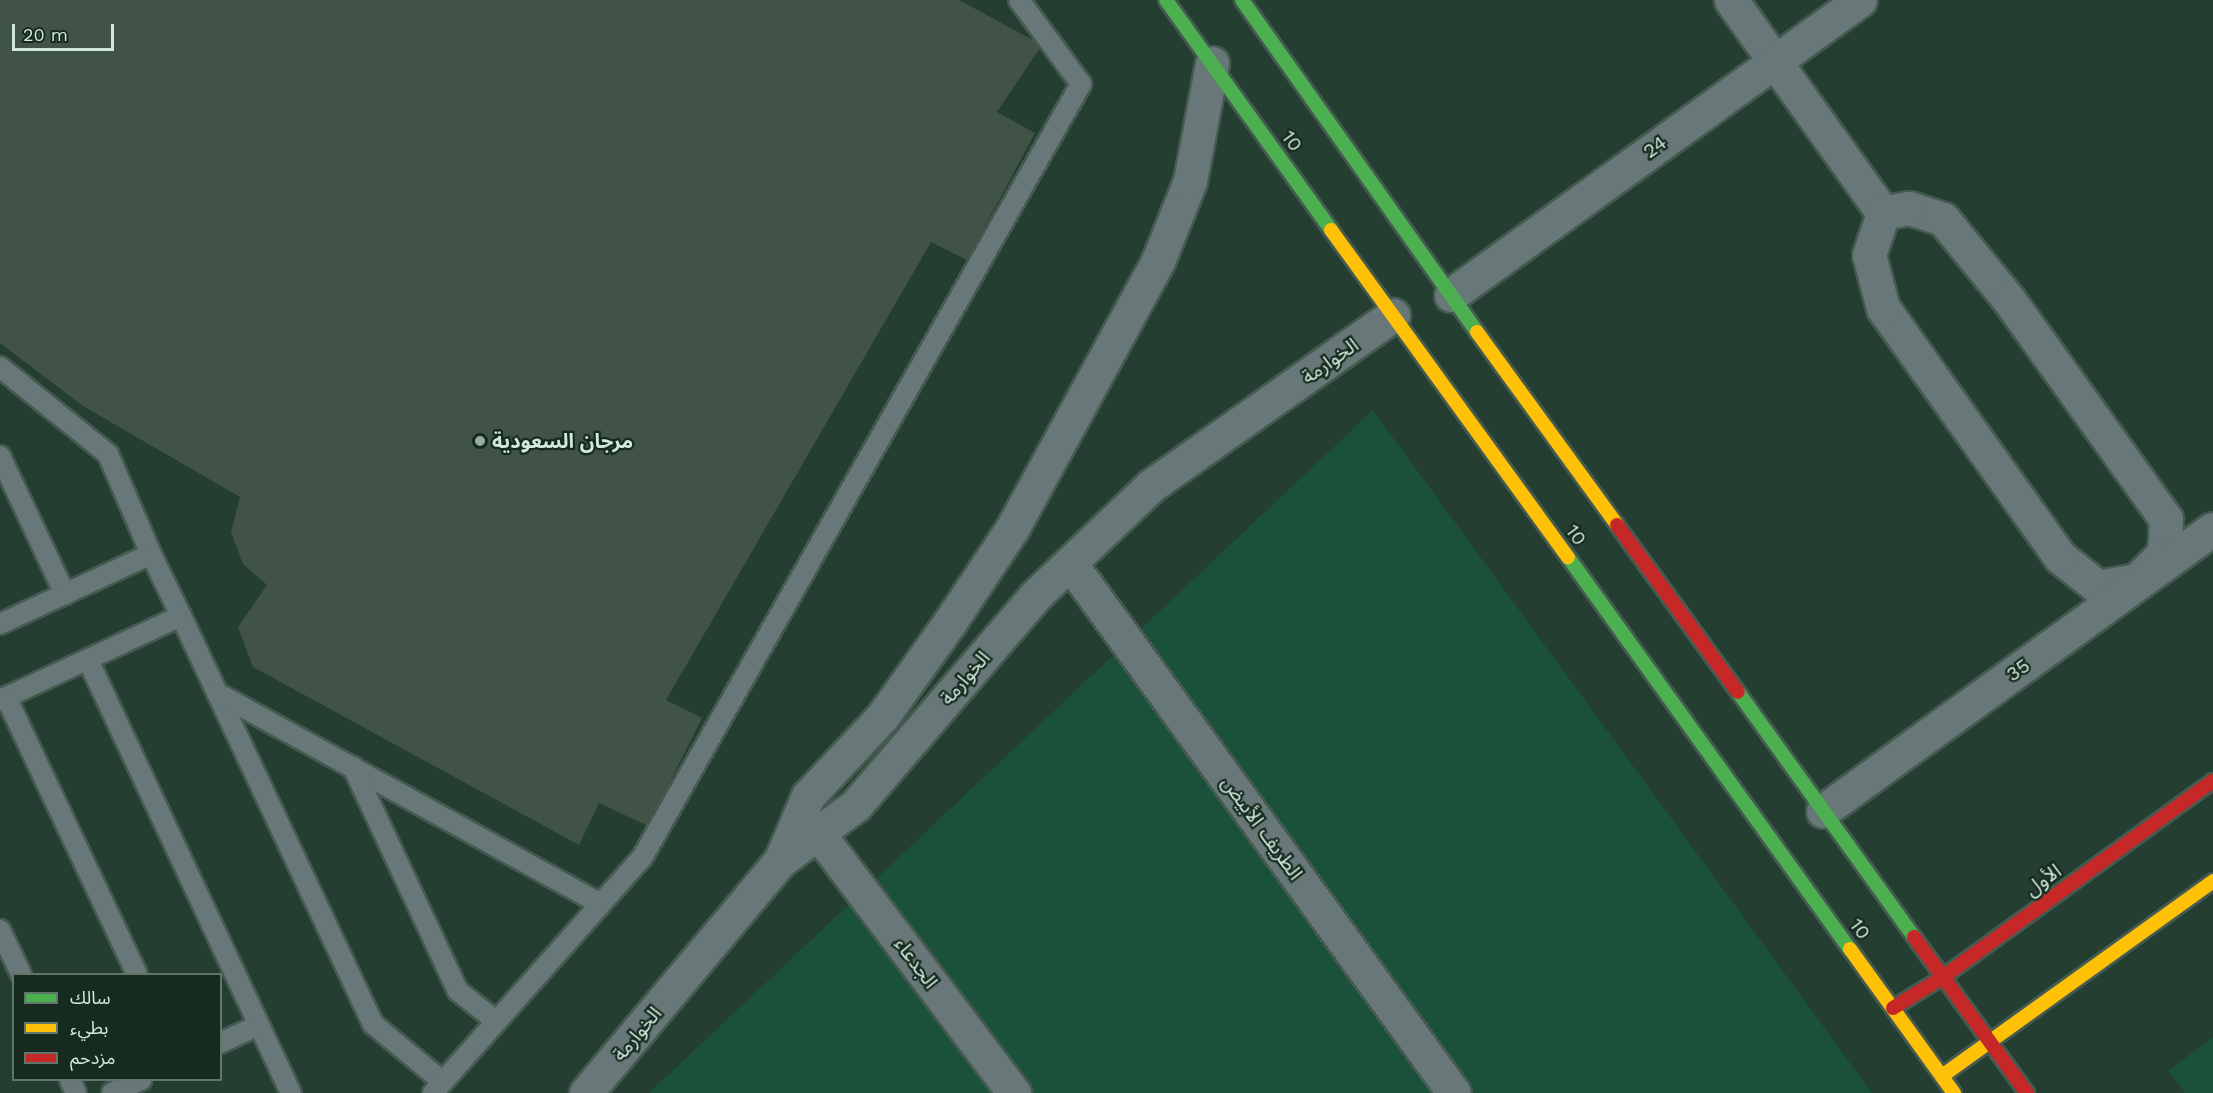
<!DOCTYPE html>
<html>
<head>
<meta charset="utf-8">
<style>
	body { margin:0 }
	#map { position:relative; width:2213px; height:1093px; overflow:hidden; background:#243e32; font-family:"Work Sans","Noto Sans Arabic",sans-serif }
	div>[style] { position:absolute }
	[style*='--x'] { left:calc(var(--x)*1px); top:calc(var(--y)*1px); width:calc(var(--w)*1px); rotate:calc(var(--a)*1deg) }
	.built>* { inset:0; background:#1b513a }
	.building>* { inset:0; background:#415347 }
	.roads { filter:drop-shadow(2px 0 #455a50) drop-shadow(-2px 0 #455a50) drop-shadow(0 2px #455a50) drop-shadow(0 -2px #455a50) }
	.lane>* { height:20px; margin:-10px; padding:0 10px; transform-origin:10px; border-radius:10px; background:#687878 }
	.street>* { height:33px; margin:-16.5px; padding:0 16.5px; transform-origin:16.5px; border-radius:16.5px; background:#687878 }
	.fast>* { height:14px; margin:-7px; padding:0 7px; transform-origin:7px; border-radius:7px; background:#4caf50 }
	.slow>* { height:14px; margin:-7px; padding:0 7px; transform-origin:7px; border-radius:7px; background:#ffc107 }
	.jam>* { height:14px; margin:-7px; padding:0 7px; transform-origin:7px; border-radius:7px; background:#c62828 }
	.dots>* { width:16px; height:16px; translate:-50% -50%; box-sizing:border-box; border:3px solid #162a20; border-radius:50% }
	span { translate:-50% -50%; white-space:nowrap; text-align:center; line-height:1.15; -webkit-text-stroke:4.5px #162a20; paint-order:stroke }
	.street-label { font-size:20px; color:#d0e9db }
	.poi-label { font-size:20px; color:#d0e9db; font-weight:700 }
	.left { translate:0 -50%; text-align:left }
	.legend { position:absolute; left:12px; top:973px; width:210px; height:108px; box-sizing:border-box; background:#162a20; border:2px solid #60766b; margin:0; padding:8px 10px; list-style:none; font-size:18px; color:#d0e9db }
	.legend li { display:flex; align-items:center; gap:12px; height:30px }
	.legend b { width:30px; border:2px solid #60766b }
	.scale { position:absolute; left:12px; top:24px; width:102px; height:27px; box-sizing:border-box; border:3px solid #d0e9db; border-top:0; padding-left:8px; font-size:18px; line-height:21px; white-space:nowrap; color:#d0e9db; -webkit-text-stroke:4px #162a20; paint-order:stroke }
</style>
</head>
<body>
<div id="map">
	<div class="built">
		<div style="clip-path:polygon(1373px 410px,1872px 1093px,649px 1093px)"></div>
		<div style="clip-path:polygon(2213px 1038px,2213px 1093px,2185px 1093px,2168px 1070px)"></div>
	</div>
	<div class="building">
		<div style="clip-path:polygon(0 0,959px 0,1042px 45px,997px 112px,1035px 133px,967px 260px,931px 242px,666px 700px,702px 718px,648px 826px,599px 803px,579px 845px,253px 667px,238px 627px,267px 585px,243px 564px,231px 532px,240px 497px,83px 406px,0 343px)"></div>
	</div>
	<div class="roads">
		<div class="lane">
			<div style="--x:0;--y:367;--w:139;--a:38.9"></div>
			<div style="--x:108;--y:454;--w:109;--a:66.7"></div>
			<div style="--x:0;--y:456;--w:153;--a:64.8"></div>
			<div style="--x:181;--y:616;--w:451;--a:64.8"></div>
			<div style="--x:373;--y:1024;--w:89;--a:39.6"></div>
			<div style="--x:0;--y:624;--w:166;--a:-24.9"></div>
			<div style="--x:151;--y:554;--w:69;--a:64.2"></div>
			<div style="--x:181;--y:616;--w:200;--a:155.1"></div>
			<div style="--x:88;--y:660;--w:478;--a:64.9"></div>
			<div style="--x:217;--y:693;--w:438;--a:28.8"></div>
			<div style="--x:6;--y:697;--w:306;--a:64.7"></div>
			<div style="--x:353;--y:767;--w:247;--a:64.9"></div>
			<div style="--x:458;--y:991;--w:48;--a:38.3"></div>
			<div style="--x:0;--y:930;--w:49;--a:64.5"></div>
			<div style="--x:220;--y:1043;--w:43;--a:-24.8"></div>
			<div style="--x:70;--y:1080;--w:14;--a:65"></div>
			<div style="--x:112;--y:1093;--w:32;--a:-24"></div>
			<div style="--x:433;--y:1093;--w:314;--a:-48.4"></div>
			<div style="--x:642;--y:858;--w:890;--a:-60.44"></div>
			<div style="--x:1081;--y:84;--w:104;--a:-126.4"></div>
		</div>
		<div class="street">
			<div style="--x:1731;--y:0;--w:262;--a:54.5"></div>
			<div style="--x:1909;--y:208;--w:36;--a:18"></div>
			<div style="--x:1943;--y:219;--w:104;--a:50.8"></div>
			<div style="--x:2009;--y:300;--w:269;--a:54.4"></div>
			<div style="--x:2166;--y:519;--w:34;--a:93"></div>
			<div style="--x:2164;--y:553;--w:38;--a:135"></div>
			<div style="--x:2137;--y:580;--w:40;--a:170"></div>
			<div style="--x:2098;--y:587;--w:48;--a:-141.7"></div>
			<div style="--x:2060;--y:557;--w:305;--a:-125.4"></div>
			<div style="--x:1883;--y:308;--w:55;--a:-104.8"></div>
			<div style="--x:1869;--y:255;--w:44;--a:-71.6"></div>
			<div style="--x:1883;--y:213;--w:26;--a:-11"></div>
			<div style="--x:1451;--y:295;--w:504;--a:-35.8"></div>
			<div style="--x:1070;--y:563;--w:654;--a:54.08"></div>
			<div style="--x:1823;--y:811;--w:481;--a:-35.9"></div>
			<div style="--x:818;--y:833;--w:326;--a:53"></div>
			<div style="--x:781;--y:859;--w:69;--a:-66.8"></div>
			<div style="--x:808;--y:796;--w:110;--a:-46.8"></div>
			<div style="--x:883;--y:716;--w:115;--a:-54.5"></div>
			<div style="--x:950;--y:622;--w:114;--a:-56.4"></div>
			<div style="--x:1013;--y:527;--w:303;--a:-61.4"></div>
			<div style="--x:1158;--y:261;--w:86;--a:-68.2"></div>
			<div style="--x:1190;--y:181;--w:120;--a:-79.4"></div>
			<div style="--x:586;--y:1093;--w:302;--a:-50.1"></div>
			<div style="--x:780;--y:861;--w:94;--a:-36.4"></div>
			<div style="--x:856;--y:805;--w:275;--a:-49.4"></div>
			<div style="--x:1035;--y:596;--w:161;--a:-43.5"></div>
			<div style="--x:1152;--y:485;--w:295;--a:-35.2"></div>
		</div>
		<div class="fast">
			<div style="--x:1166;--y:0;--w:283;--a:54.3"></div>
			<div style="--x:1242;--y:0;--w:407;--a:54.7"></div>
			<div style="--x:1568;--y:557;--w:483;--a:54.3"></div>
			<div style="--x:1738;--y:692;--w:302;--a:54.3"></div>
		</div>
		<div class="slow">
			<div style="--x:1331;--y:230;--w:404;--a:54.1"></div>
			<div style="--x:1477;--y:332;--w:238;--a:54"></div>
			<div style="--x:1850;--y:949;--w:178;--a:54.2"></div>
			<div style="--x:1942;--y:1076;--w:334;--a:-35.7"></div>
		</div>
		<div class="jam">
			<div style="--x:1617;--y:525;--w:206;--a:54.1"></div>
			<div style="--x:1914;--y:937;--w:193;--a:54.1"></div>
			<div style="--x:1893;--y:1008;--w:59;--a:-31.8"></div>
			<div style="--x:1943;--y:977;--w:334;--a:-36"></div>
		</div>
	</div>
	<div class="dots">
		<div style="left:480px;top:441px;background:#94ada0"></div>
	</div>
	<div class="street-label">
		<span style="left:1292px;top:141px;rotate:54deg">10</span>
		<span style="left:1655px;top:147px;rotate:-36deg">24</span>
		<span style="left:1330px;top:361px;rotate:-35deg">الخوارمة</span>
		<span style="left:1576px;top:535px;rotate:54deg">10</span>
		<span style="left:2018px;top:670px;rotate:-36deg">35</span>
		<span style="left:965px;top:678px;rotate:-49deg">الخوارمة</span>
		<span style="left:1262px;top:828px;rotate:54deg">الطريف الأبيض</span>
		<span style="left:2043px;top:880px;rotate:-36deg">الأول</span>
		<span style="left:1860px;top:929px;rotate:54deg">10</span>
		<span style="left:916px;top:963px;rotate:53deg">الجدعاء</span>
		<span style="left:637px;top:1034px;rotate:-50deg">الخوارمة</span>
	</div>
	<div class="poi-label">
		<span class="left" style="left:492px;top:441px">مرجان السعودية</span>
	</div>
	<ul class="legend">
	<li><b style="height:8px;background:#4caf50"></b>سالك</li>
	<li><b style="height:8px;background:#ffc107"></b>بطيء</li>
	<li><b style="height:8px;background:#c62828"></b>مزدحم</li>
	</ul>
	<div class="scale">20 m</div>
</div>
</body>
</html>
